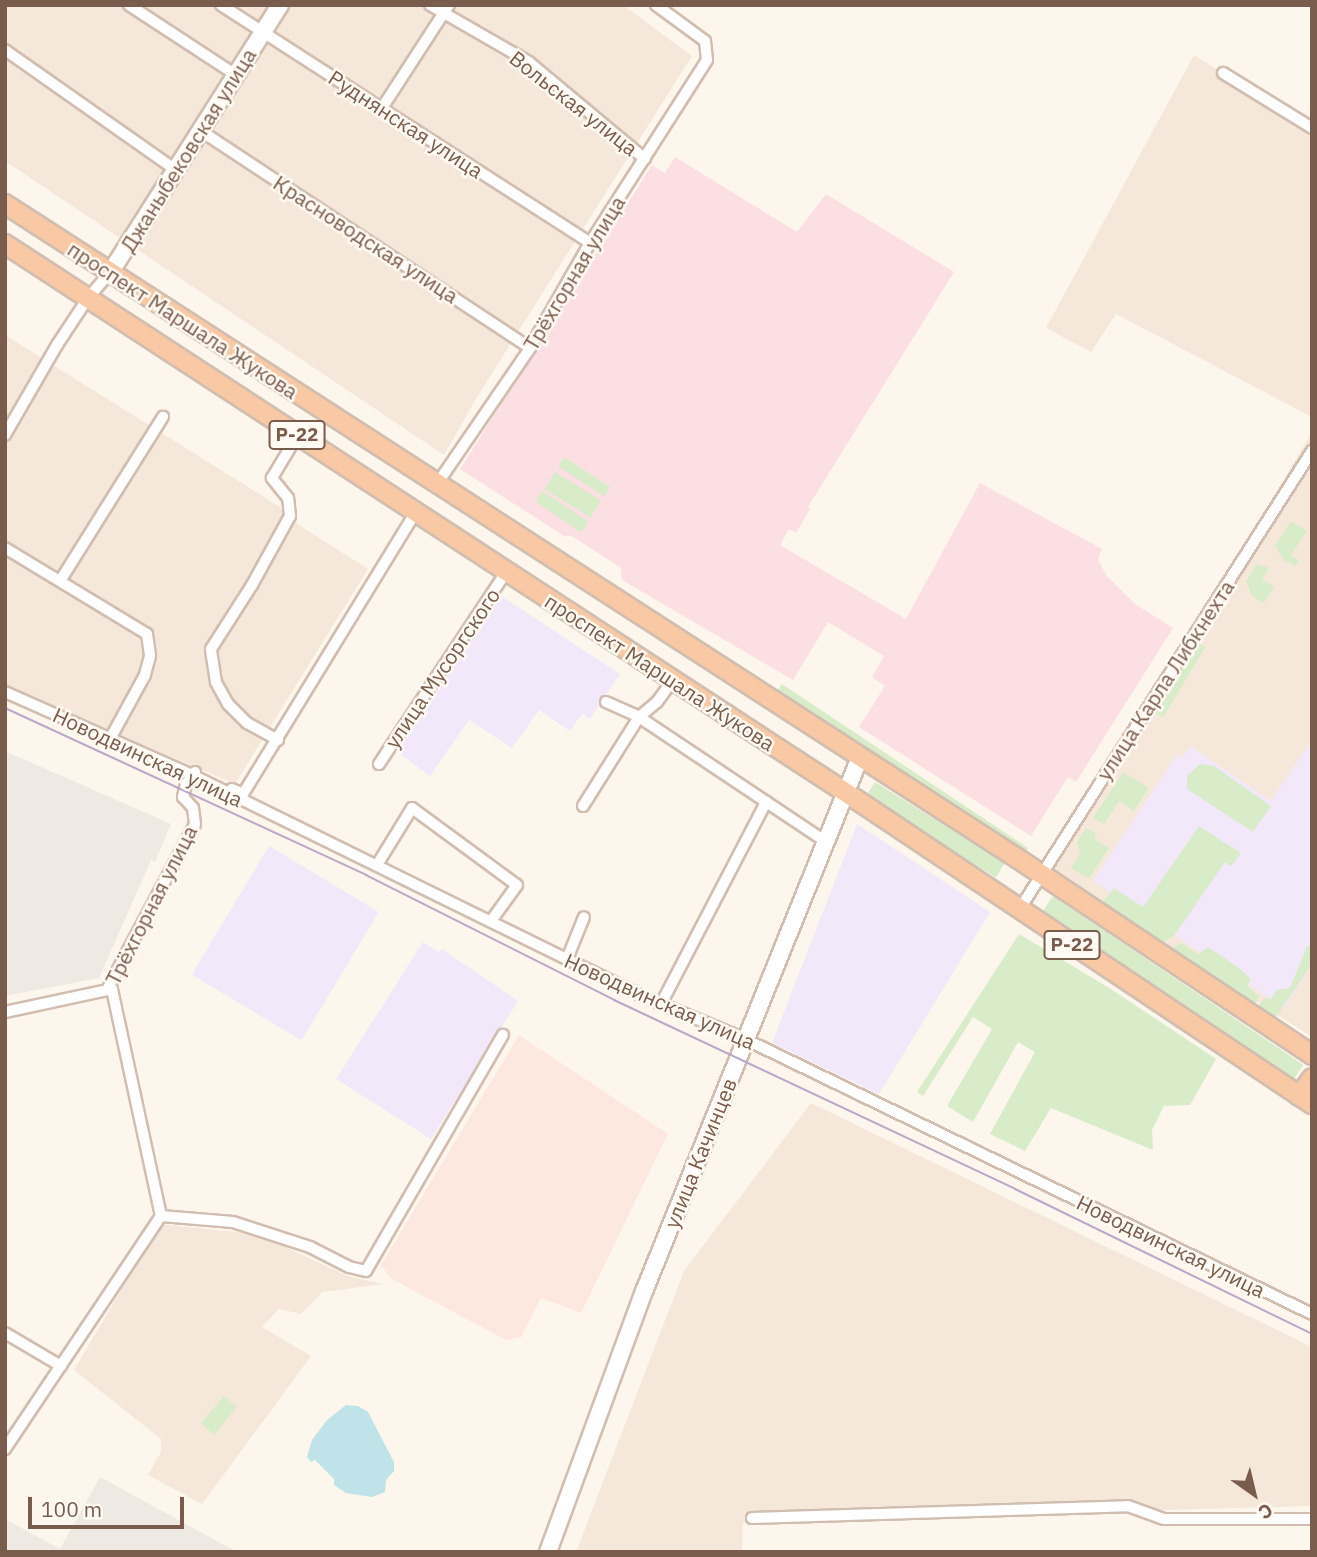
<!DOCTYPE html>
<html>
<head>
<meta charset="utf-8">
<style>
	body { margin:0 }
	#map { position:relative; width:1317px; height:1557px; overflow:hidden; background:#fdf6ec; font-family:"IBM Plex Sans",sans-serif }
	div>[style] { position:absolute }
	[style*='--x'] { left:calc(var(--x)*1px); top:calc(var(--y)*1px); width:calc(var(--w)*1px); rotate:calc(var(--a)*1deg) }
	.residential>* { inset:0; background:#f5e8da }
	.commercial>* { inset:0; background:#fde8e0 }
	.industrial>* { inset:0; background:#efe9e4 }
	.education>* { inset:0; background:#f3e8fa; transform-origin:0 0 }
	.medical>* { inset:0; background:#fbdfe3 }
	.green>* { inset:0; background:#d8ecc9; transform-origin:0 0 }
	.water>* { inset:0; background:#bfe3e8 }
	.roads { filter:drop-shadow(2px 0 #d1beb0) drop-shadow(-2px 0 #d1beb0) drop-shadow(0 2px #d1beb0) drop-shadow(0 -2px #d1beb0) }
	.minor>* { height:10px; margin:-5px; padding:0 5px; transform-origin:5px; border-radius:5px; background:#fff }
	.secondary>* { height:16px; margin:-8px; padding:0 8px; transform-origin:8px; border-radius:8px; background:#fff }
	.trunk>* { height:18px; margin:-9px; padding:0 9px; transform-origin:9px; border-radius:9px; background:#f9c8a4 }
	.tram>* { height:2px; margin:-1px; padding:0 1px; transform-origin:1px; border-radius:1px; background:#b9a8c9 }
	span { translate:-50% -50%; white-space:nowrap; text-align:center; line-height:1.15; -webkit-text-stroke:5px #fffaf3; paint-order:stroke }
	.shield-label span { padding:2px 5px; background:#fffaf3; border:2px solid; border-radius:5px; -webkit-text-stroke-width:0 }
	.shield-label { font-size:19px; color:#7a5c4d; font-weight:700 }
	.street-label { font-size:21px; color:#7a5c4d }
	.frame { position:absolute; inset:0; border:7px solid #7a5c4d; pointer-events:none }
	.north { position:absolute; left:1219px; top:1459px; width:70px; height:70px; -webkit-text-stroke:5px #fffaf3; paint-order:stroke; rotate:146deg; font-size:19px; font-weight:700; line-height:28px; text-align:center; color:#7a5c4d }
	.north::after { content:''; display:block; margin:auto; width:24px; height:32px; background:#7a5c4d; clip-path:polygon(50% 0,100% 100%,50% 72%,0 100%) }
	.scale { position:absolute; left:28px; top:1497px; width:156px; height:32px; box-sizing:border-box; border:4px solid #7a5c4d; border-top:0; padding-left:9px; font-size:21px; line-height:24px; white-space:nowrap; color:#7a5c4d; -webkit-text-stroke:5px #fffaf3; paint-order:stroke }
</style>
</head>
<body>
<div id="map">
	<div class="residential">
		<div style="clip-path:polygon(5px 5px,623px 5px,692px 56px,477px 397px,444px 455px,5px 161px)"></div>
		<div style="clip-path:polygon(1194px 55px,1312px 131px,1312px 417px,1116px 314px,1091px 352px,1046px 328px)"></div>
		<div style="clip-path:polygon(5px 335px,280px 507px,291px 520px,368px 569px,235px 784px,5px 685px)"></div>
		<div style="clip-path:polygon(1312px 432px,1312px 1037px,1048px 871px,1126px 748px)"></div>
		<div style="clip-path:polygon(811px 1103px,1312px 1347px,1312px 1506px,743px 1522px,742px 1552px,576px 1552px,684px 1271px)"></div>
		<div style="clip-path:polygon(160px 1224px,257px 1234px,348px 1276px,383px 1284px,323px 1292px,301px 1314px,279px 1309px,262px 1327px,311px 1356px,202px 1504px,148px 1475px,161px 1452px,161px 1439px,74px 1370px)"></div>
	</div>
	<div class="commercial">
		<div style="clip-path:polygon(519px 1035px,668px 1134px,581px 1313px,541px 1298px,521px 1337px,506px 1340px,390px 1278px,381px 1265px)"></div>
	</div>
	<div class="industrial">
		<div style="clip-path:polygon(5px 751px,171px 824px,155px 862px,151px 860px,99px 978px,5px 996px)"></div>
		<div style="clip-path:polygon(100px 1477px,237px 1552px,5px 1552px,5px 1519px,60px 1549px)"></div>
	</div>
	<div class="education">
		<div style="clip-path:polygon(501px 596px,620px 674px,590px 719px,582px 714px,570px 731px,539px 710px,512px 748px,469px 720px,430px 776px,396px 751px)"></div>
		<div style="clip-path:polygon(1312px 740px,1312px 964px,1284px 1008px,1093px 881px,1177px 755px,1182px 758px,1190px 746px,1271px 801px)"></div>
		<div style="clip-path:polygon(857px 824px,990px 912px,879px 1094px,772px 1043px)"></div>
		<div style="left:269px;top:846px;width:128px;height:150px;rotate:31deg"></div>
		<div style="clip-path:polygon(423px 942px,439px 952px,442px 949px,518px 1001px,431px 1139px,336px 1079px)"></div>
	</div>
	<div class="medical">
		<div style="clip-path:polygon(675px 157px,797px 232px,826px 194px,954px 272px,808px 507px,810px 509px,796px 533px,789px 529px,780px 545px,906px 619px,980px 483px,1102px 549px,1098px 559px,1106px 575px,1135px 604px,1173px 628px,1076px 782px,1068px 777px,1031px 836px,859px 727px,885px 686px,872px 677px,884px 656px,828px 622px,793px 680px,622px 580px,621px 568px,572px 536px,564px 536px,460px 469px,652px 165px,665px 173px)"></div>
	</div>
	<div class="green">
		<div style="left:564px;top:457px;width:55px;height:11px;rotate:33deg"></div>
		<div style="left:555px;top:472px;width:54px;height:20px;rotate:32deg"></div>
		<div style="left:543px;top:491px;width:55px;height:13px;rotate:34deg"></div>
		<div style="clip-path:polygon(1291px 521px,1307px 531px,1291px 555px,1299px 561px,1295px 566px,1288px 561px,1286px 564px,1275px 546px)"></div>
		<div style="clip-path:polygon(1257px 564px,1269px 568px,1262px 579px,1274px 587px,1264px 603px,1252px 596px,1246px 581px)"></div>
		<div style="left:1195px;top:641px;width:12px;height:82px;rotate:31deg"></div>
		<div style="clip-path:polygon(782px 684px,1028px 848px,1024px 855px,775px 694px)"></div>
		<div style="clip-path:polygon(1200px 764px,1214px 766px,1271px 806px,1253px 832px,1187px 789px,1187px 776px)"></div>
		<div style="clip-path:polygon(1123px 772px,1149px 788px,1134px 811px,1119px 801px,1104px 824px,1093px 818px)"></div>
		<div style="left:875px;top:782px;width:153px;height:17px;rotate:32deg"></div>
		<div style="clip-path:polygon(1199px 826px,1241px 853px,1231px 866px,1225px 862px,1174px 936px,1159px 944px,1101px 904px,1114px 888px,1143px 907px)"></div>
		<div style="clip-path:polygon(1086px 828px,1097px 834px,1094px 839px,1109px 848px,1089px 879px,1071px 868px,1080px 854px,1077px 842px)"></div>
		<div style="left:1053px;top:896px;width:302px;height:19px;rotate:34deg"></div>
		<div style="clip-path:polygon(1019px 934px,1111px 989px,1216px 1059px,1190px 1105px,1164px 1106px,1152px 1130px,1153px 1150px,1051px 1108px,1025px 1151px,990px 1134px,1035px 1052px,1018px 1042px,973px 1122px,947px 1106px,992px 1029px,973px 1017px,923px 1096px,917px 1092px)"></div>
		<div style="clip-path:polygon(1181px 943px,1198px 954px,1208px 947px,1239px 968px,1251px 979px,1247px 986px,1259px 996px,1254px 1006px,1170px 950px)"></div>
		<div style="clip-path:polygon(1307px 946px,1312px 946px,1312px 964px,1276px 1017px,1258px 1006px,1265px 998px,1271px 999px,1277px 990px,1290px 988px)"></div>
		<div style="left:224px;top:1396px;width:17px;height:36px;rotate:40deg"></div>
	</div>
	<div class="water">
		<div style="clip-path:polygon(346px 1405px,358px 1406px,368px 1412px,394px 1462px,394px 1471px,386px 1480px,385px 1492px,372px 1497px,346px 1493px,334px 1485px,334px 1479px,315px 1460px,311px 1462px,307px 1457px,312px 1440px,327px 1420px)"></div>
	</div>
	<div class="roads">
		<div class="minor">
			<div style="--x:129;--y:5;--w:128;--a:33.2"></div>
			<div style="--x:221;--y:5;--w:439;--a:32.8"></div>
			<div style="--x:430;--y:5;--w:114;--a:29.9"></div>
			<div style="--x:529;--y:62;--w:151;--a:39.9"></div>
			<div style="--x:5;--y:50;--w:209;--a:35.1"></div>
			<div style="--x:1223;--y:73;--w:105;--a:31.7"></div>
			<div style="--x:382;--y:108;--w:123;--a:-57"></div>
			<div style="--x:201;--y:131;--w:394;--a:33.4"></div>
			<div style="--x:5;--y:435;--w:104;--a:-60"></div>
			<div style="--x:57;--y:345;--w:56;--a:-56.6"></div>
			<div style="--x:88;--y:298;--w:33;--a:-49"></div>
			<div style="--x:437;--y:484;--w:165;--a:-55.6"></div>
			<div style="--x:530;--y:348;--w:121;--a:-60.3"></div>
			<div style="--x:590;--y:243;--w:217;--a:-57.4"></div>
			<div style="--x:707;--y:60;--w:19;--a:-96"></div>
			<div style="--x:705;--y:41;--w:61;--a:-143.7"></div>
			<div style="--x:5;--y:548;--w:166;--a:31.2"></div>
			<div style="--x:147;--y:634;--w:22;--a:82"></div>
			<div style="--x:150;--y:656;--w:20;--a:105"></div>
			<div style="--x:145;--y:675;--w:71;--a:118.7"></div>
			<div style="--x:60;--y:581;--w:194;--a:-57.9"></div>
			<div style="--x:5;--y:692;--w:205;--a:23.9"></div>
			<div style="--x:192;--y:775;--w:501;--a:26.16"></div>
			<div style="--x:642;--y:996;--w:114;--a:22.7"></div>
			<div style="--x:747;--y:1040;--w:628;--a:25.87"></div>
			<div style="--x:606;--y:702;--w:36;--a:24"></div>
			<div style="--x:639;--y:717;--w:224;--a:33.7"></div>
			<div style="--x:278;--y:740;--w:35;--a:-151"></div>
			<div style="--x:247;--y:723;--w:27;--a:-135"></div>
			<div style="--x:228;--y:704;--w:25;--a:-119"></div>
			<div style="--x:216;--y:682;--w:33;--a:-99"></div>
			<div style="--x:211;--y:649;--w:76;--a:-57.4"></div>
			<div style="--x:252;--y:585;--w:79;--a:-61.2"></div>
			<div style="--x:290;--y:516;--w:18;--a:-96"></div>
			<div style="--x:288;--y:498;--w:26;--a:-129"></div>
			<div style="--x:272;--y:478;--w:49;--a:-59.2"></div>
			<div style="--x:379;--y:764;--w:230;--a:-56.5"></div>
			<div style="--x:232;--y:789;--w:12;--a:24"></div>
			<div style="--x:243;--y:794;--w:329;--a:-58.5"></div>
			<div style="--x:583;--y:806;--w:105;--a:-57.8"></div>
			<div style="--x:639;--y:717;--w:23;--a:-40"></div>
			<div style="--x:657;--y:702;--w:27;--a:-54"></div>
			<div style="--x:377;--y:865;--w:67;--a:-58.4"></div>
			<div style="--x:412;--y:808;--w:130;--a:36.3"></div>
			<div style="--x:517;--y:885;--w:44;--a:125.8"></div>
			<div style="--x:1019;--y:910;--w:545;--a:-57.45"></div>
			<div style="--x:567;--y:959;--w:45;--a:-68"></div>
			<div style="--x:661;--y:1004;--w:228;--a:-62.5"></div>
			<div style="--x:5;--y:1012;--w:109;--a:-12.1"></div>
			<div style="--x:112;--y:989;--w:4;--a:-135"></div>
			<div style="--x:109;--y:986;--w:183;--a:-62"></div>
			<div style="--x:195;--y:824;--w:16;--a:-97"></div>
			<div style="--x:193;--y:808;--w:15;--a:-132"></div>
			<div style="--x:183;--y:797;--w:13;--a:-77"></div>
			<div style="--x:186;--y:784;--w:15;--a:-53"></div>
			<div style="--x:161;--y:1216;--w:72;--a:4.8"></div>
			<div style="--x:233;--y:1222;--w:81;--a:18"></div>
			<div style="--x:310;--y:1247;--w:44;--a:27.1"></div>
			<div style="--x:349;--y:1267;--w:17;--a:13"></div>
			<div style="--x:366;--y:1271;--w:273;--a:-59.9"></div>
			<div style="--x:5;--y:1333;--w:65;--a:30.5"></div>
			<div style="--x:5;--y:1449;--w:280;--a:-56.2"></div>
			<div style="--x:161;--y:1216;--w:232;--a:-102.2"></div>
			<div style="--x:752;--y:1518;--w:376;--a:-1.8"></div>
			<div style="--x:1128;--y:1506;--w:38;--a:20"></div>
			<div style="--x:1164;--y:1519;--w:148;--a:0"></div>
		</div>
		<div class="secondary">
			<div style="--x:110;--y:273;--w:317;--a:-57.6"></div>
			<div style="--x:548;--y:1552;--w:280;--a:-69.8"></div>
			<div style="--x:645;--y:1289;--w:574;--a:-67.99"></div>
		</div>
		<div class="trunk">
			<div style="--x:5;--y:204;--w:1205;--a:32.87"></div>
			<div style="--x:1017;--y:858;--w:355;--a:33.7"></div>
			<div style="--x:5;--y:244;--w:1003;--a:33.12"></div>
			<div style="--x:845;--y:792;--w:562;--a:33.75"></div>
			<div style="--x:1299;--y:1096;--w:22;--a:-54"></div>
		</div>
	</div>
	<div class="tram">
		<div style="--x:5;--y:708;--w:398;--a:24.8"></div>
		<div style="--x:366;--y:875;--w:278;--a:26.7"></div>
		<div style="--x:614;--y:1000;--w:443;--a:25.2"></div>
		<div style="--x:1015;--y:1189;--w:331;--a:26"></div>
	</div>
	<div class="shield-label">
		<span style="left:297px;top:435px">Р-22</span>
		<span style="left:1072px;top:945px">Р-22</span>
	</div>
	<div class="street-label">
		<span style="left:574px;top:103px;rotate:38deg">Вольская улица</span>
		<span style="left:406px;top:124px;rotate:33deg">Руднянская улица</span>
		<span style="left:188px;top:150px;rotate:-58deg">Джаныбековская улица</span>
		<span style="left:366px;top:239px;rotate:33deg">Красноводская улица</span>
		<span style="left:574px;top:273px;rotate:-59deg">Трёхгорная улица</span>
		<span style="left:183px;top:320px;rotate:33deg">проспект Маршала Жукова</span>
		<span style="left:442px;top:668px;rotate:-56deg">улица Мусоргского</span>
		<span style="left:660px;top:672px;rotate:33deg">проспект Маршала Жукова</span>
		<span style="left:1165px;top:680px;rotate:-57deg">улица Карла Либкнехта</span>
		<span style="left:148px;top:757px;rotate:25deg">Новодвинская улица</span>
		<span style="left:151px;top:905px;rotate:-63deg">Трёхгорная улица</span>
		<span style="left:660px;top:1001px;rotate:24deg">Новодвинская улица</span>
		<span style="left:700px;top:1153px;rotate:-68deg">улица Качинцев</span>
		<span style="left:1171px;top:1246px;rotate:26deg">Новодвинская улица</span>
	</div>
	<div class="frame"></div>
	<div class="north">С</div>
	<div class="scale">100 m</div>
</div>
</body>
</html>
